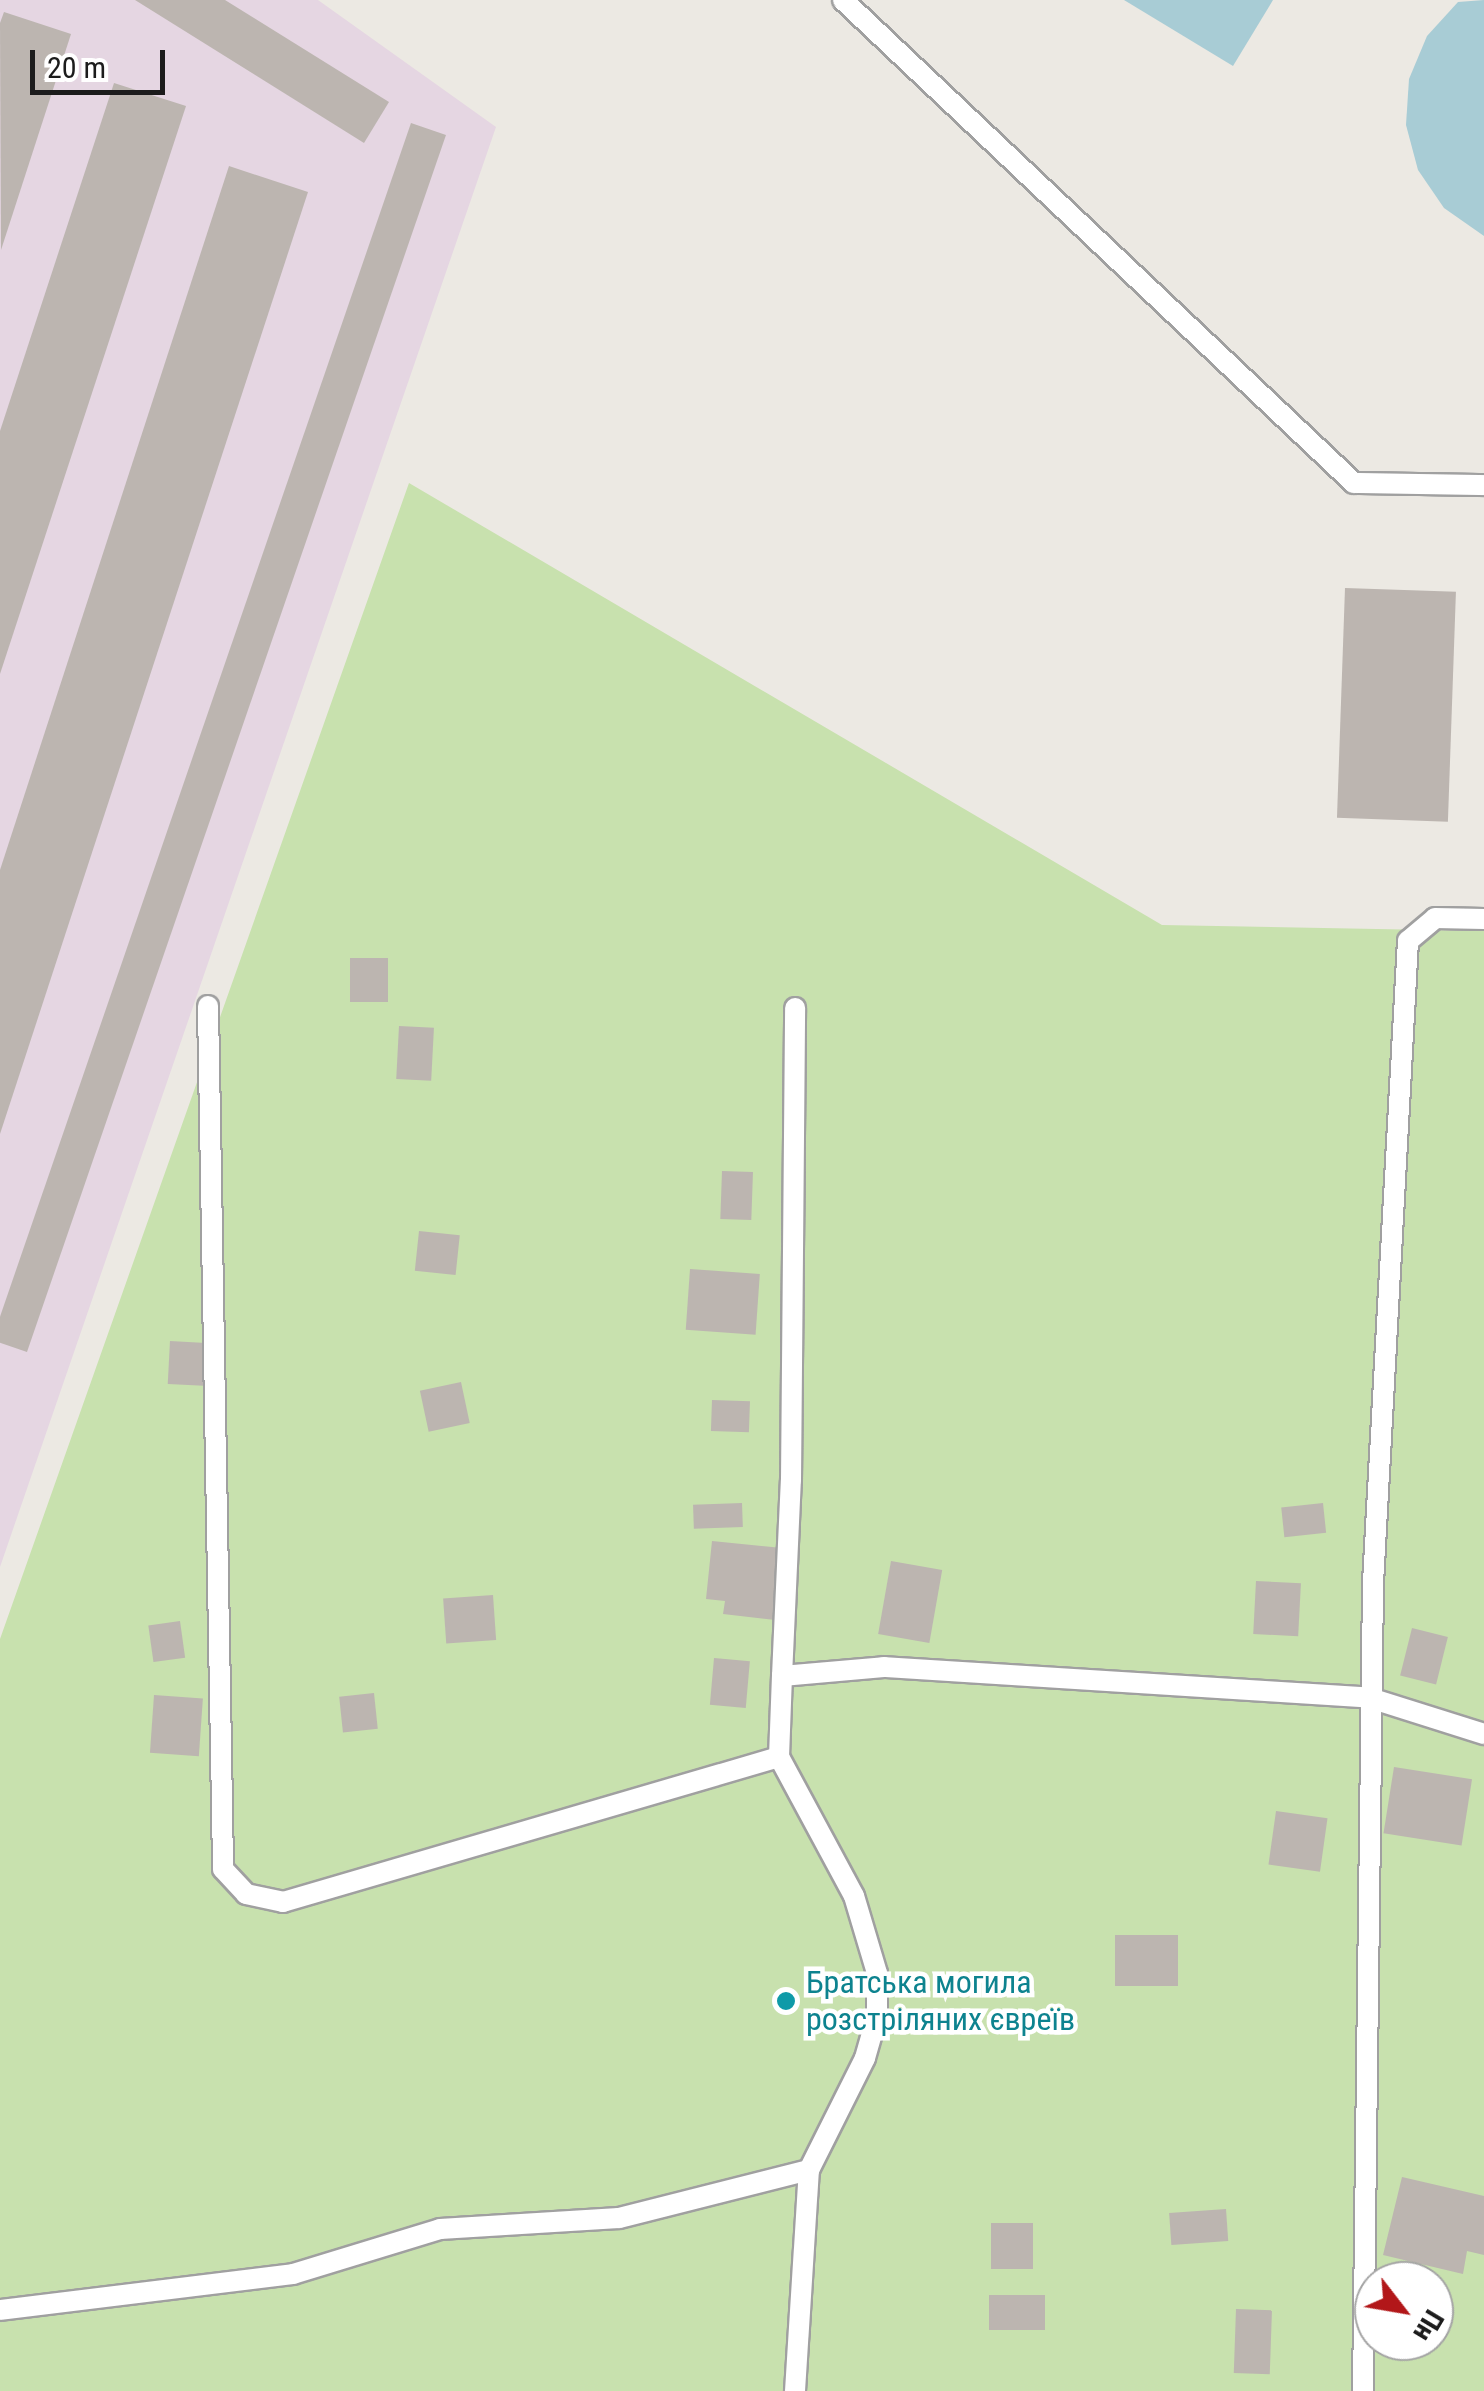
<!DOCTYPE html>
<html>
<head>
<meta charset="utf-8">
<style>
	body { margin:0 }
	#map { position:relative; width:1484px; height:2391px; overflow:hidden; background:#ece9e3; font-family:"Roboto Condensed",sans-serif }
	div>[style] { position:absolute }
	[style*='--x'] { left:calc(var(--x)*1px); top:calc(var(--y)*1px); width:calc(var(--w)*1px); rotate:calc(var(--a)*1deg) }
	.industrial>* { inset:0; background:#e5d6e2 }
	.grass>* { inset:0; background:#c8e1ae }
	.water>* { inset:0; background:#a8ccd5 }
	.building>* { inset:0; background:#bcb5b0; transform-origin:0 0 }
	.roads { filter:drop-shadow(2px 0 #a0a0a0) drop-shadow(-2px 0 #a0a0a0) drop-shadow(0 2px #a0a0a0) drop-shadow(0 -2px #a0a0a0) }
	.lane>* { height:20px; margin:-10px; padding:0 10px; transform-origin:10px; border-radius:10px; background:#fff }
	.dots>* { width:28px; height:28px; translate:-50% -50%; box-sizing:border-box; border:5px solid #fff; border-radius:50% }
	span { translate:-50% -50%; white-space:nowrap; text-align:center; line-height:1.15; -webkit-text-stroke:9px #fff; paint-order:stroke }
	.culture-label { font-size:32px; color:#0d838f }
	.left { translate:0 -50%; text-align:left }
	.north { position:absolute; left:1354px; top:2261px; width:100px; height:100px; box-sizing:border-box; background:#fff; border:2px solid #a4a4a4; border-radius:50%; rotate:121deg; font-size:28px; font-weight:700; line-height:40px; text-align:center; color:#1c1c1c }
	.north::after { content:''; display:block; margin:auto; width:35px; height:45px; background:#b21719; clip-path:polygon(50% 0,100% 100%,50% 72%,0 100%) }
	.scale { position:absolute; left:30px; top:50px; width:135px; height:45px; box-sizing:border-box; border:5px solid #1c1c1c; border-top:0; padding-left:12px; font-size:30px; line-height:35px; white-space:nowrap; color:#1c1c1c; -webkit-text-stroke:8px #fff; paint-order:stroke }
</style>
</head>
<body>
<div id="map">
	<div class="industrial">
		<div style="clip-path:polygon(0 0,318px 0,496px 127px,0 1567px)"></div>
	</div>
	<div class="grass">
		<div style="clip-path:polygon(evenodd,409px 483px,1162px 925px,1484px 931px,1484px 2391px,0 2391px,0 1639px,409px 483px,1374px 2281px,1434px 2281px,1434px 2341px,1374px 2341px,1374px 2281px)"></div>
	</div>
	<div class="water">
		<div style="clip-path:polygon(1124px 0,1273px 0,1233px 66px)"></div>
		<div style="clip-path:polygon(1484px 0,1484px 236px,1444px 208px,1418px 170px,1406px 125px,1409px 79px,1427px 36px,1458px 2px)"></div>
	</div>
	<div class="building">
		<div style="clip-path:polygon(135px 0,225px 0,389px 102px,364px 143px)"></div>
		<div style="clip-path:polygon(4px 12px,71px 34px,1px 250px,0 23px)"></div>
		<div style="clip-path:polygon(114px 83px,186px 106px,0 674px,0 431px)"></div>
		<div style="left:411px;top:123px;width:37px;height:1287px;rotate:19deg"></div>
		<div style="clip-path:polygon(229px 166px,308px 192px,0 1134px,0 870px)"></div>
		<div style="left:1345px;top:588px;width:111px;height:230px;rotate:2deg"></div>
		<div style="left:350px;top:958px;width:38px;height:44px"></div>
		<div style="left:399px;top:1026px;width:35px;height:53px;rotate:3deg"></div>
		<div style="left:722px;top:1171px;width:31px;height:48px;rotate:2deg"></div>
		<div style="left:419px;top:1231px;width:41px;height:40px;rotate:6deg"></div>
		<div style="left:690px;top:1269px;width:70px;height:61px;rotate:4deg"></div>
		<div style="left:170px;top:1341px;width:36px;height:43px;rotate:3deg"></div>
		<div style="left:461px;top:1382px;width:42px;height:42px;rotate:78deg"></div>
		<div style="left:712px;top:1400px;width:38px;height:31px;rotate:2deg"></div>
		<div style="left:742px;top:1503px;width:24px;height:49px;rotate:88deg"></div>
		<div style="left:1323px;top:1503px;width:30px;height:42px;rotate:84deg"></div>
		<div style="clip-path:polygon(712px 1541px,782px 1548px,775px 1620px,723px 1614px,725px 1601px,706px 1599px)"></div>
		<div style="left:891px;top:1561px;width:52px;height:74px;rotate:10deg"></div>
		<div style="left:1256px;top:1581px;width:45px;height:53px;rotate:3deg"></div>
		<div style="left:493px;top:1595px;width:45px;height:50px;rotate:86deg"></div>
		<div style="left:180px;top:1621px;width:37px;height:32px;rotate:82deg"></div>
		<div style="left:1412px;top:1628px;width:37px;height:49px;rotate:14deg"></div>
		<div style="left:714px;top:1658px;width:36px;height:47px;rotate:5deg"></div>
		<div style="left:374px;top:1693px;width:36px;height:35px;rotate:84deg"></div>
		<div style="left:154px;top:1695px;width:49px;height:58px;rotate:4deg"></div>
		<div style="left:1394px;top:1767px;width:79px;height:67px;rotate:9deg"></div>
		<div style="left:1276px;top:1811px;width:52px;height:54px;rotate:8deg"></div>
		<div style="left:1178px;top:1935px;width:51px;height:63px;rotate:90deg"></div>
		<div style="clip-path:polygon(1402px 2177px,1484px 2196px,1484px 2255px,1467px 2251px,1463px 2274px,1383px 2255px)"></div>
		<div style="left:1226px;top:2209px;width:32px;height:57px;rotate:86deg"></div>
		<div style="left:991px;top:2223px;width:42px;height:46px"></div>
		<div style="left:1045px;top:2295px;width:35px;height:56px;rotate:90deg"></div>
		<div style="left:1236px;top:2309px;width:36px;height:64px;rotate:2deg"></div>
	</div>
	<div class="roads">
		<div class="lane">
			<div style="--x:843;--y:0;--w:703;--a:43.39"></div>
			<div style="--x:1354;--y:483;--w:130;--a:0.9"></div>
			<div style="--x:208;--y:1006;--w:863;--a:89"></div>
			<div style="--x:223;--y:1869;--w:34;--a:47"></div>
			<div style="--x:246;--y:1894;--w:38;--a:12"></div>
			<div style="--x:283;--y:1902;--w:517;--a:-16.3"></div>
			<div style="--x:782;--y:1676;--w:196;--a:-87.4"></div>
			<div style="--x:791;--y:1480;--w:472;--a:-89.5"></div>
			<div style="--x:0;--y:2310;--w:295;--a:-7"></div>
			<div style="--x:293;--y:2274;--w:154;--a:-17"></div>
			<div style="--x:440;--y:2229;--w:179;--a:-3.5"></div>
			<div style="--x:619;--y:2218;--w:196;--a:-14.2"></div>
			<div style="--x:795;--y:2391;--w:221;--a:-86.4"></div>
			<div style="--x:809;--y:2170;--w:125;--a:-63.4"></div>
			<div style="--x:865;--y:2058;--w:44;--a:-74.1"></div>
			<div style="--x:877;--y:2016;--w:43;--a:-90"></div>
			<div style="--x:877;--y:1973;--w:80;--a:-106.6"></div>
			<div style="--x:854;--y:1896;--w:158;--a:-118.3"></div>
			<div style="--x:779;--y:1757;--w:81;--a:-87.9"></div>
			<div style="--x:782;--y:1676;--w:102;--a:-5"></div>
			<div style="--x:884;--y:1667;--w:487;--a:3.6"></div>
			<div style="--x:1370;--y:1698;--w:120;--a:17.5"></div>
			<div style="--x:1363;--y:2391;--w:808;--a:-89.29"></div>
			<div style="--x:1373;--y:1583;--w:643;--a:-86.88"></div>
			<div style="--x:1408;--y:941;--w:35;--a:-40"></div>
			<div style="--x:1435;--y:918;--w:49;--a:1.2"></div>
		</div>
	</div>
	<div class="dots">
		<div style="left:786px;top:2001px;background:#0f9aa8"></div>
	</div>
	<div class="culture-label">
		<span class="left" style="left:806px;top:2001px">Братська могила<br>розстріляних євреїв</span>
	</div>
	<div class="north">Пн</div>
	<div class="scale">20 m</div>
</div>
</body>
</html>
